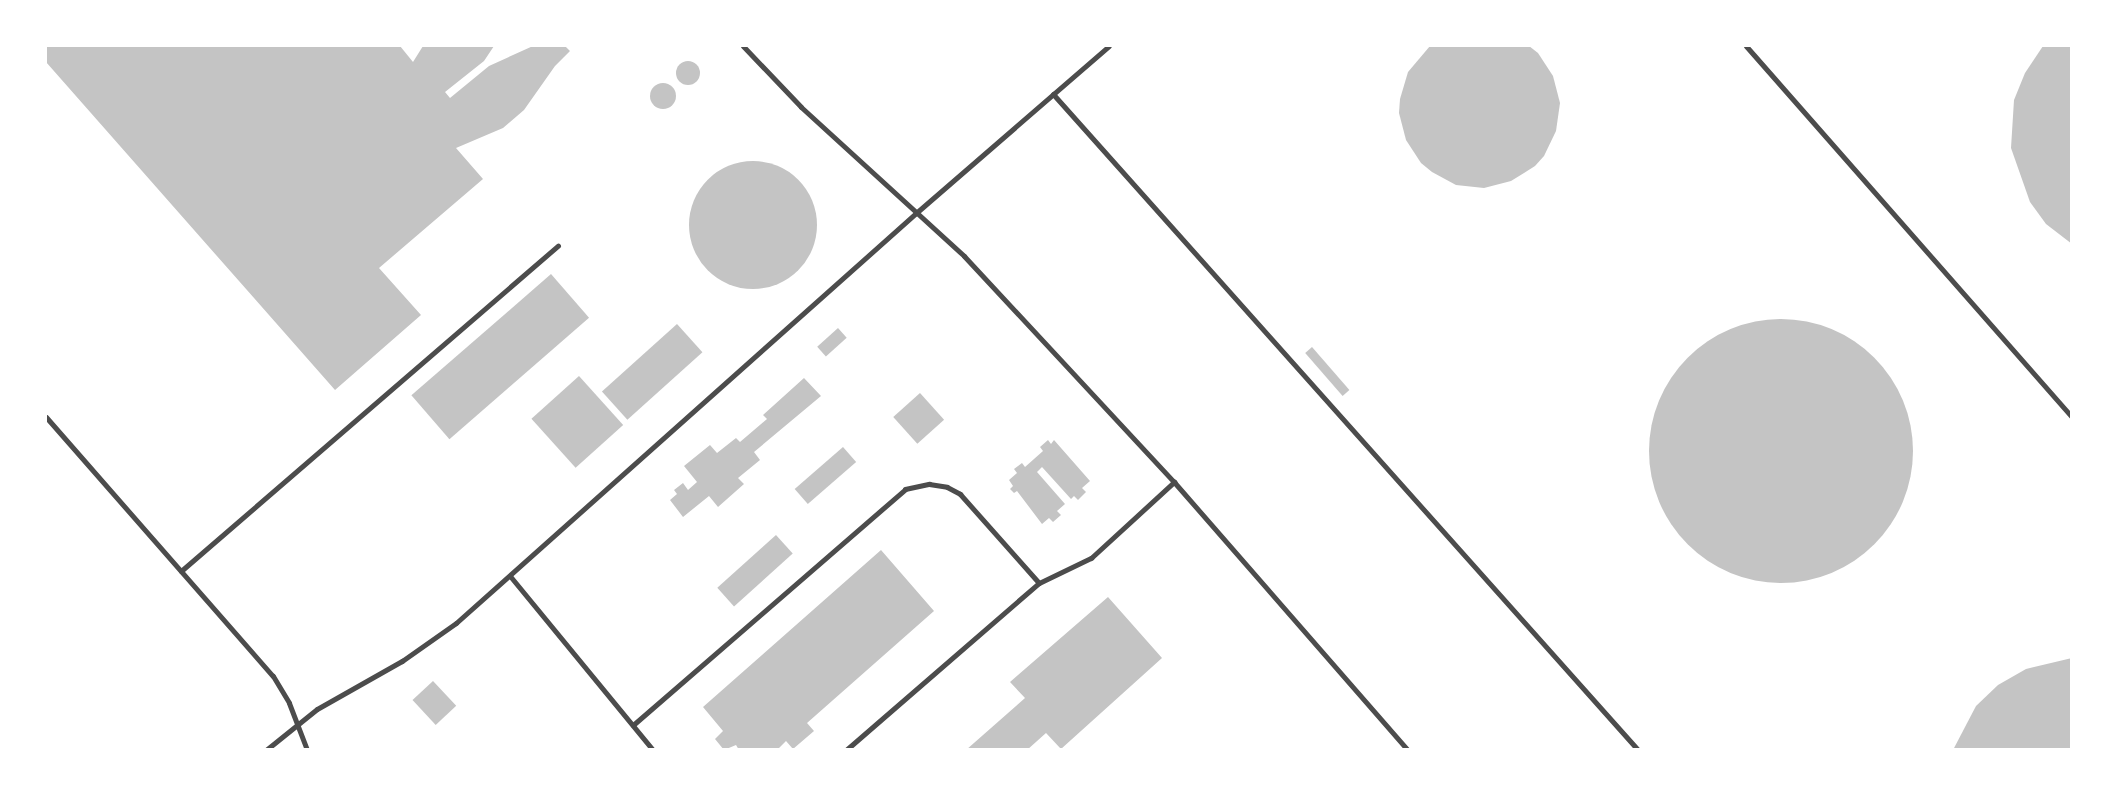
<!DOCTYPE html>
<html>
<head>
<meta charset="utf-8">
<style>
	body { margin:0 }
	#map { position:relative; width:2117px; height:795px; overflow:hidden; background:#fff; font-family:Overpass,sans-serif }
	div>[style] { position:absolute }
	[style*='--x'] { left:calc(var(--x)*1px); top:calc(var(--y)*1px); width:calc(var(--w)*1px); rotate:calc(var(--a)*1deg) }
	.building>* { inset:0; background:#c4c4c4; transform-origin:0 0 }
	.round { border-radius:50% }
	.service>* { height:5px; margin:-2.5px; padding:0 2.5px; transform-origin:2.5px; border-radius:2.5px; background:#4c4c4c }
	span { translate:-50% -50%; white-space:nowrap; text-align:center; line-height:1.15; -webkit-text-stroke:6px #fff; paint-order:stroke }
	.frame { position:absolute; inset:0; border:47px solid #fff; pointer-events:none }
</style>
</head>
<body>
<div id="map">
	<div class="building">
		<div style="clip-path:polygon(46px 46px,400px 46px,413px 62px,423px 46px,494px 46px,484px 61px,445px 92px,450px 98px,489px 66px,533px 46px,565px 46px,570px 51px,555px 66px,524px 110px,503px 128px,456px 148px,483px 179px,379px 268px,421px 315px,335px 390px,46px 62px)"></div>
		<div style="clip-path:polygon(1430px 46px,1529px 46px,1538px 53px,1553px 76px,1560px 103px,1556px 131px,1544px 156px,1535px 166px,1511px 181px,1484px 188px,1456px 185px,1432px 172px,1421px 163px,1406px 140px,1399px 113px,1400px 99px,1408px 72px)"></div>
		<div style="clip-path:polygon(2043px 46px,2072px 46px,2072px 244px,2046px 224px,2030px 202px,2011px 148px,2014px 100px,2025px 73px)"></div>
		<div class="round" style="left:676px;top:61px;width:24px;height:24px"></div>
		<div class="round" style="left:650px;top:83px;width:26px;height:26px"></div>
		<div class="round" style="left:689px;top:161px;width:128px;height:128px"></div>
		<div style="left:551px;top:274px;width:58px;height:185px;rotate:49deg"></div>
		<div class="round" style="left:1649px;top:319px;width:264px;height:264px"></div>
		<div style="left:677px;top:324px;width:38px;height:101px;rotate:48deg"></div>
		<div style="left:838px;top:328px;width:13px;height:28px;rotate:48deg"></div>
		<div style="left:1312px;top:347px;width:57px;height:9px;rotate:49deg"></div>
		<div style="left:579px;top:376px;width:66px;height:64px;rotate:48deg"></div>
		<div style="clip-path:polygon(804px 378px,821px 396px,754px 452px,760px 460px,738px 478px,744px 484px,718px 507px,709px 496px,683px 517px,670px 500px,677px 494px,674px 490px,683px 483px,688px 490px,697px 482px,684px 466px,710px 445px,717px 453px,736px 438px,740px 442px,767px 419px,763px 415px)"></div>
		<div style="left:920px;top:393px;width:36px;height:36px;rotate:48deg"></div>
		<div style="clip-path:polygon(1048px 440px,1051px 444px,1054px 440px,1090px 481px,1082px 488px,1086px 492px,1078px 500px,1074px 496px,1071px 499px,1042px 467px,1037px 472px,1065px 504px,1057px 511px,1061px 515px,1053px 522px,1049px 518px,1042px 524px,1017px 491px,1014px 493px,1010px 489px,1013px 486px,1009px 480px,1017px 473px,1014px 469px,1022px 463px,1025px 467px,1043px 451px,1040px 447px)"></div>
		<div style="left:843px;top:447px;width:20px;height:64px;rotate:49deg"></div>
		<div style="left:776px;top:535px;width:25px;height:79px;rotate:48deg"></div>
		<div style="clip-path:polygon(881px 550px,934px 611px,807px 723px,814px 731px,793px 749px,786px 741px,777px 750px,739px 750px,736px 745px,724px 750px,715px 739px,723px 731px,703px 707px)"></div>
		<div style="clip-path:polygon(1108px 597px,1162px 658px,1061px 749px,1046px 733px,1027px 750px,966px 750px,1025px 698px,1010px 682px)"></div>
		<div style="clip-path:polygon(2072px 658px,2072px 750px,1953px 750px,1976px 706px,1998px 685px,2026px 669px)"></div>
		<div style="left:433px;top:681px;width:34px;height:28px;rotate:47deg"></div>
	</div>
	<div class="service">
		<div style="--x:743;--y:46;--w:84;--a:46.4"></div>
		<div style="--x:801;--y:107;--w:221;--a:42.4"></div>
		<div style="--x:964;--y:256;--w:309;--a:47.1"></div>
		<div style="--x:1174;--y:482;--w:356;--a:48.9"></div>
		<div style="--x:1746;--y:46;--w:494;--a:48.7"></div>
		<div style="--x:1053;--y:94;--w:879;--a:48.27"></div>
		<div style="--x:46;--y:417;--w:344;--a:48.8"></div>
		<div style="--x:273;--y:676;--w:31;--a:59"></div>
		<div style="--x:289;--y:703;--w:50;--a:69"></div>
		<div style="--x:181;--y:571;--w:498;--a:-40.8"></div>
		<div style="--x:510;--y:576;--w:225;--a:50.6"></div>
		<div style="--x:633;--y:725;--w:360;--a:-40.9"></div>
		<div style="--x:905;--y:489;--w:25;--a:-12"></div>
		<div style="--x:929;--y:484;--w:18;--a:9"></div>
		<div style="--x:947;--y:487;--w:15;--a:28"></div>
		<div style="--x:960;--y:494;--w:119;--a:48.4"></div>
		<div style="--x:266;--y:750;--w:65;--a:-38.8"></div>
		<div style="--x:317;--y:709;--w:98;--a:-29.5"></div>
		<div style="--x:402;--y:661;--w:66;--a:-35.1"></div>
		<div style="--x:456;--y:623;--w:616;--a:-41.71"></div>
		<div style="--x:916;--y:213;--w:255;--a:-40.9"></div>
		<div style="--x:846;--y:750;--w:255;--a:-40.9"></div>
		<div style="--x:1039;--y:583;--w:58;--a:-25.7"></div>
		<div style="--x:1091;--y:558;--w:113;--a:-42.5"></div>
	</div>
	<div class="frame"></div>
</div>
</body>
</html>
